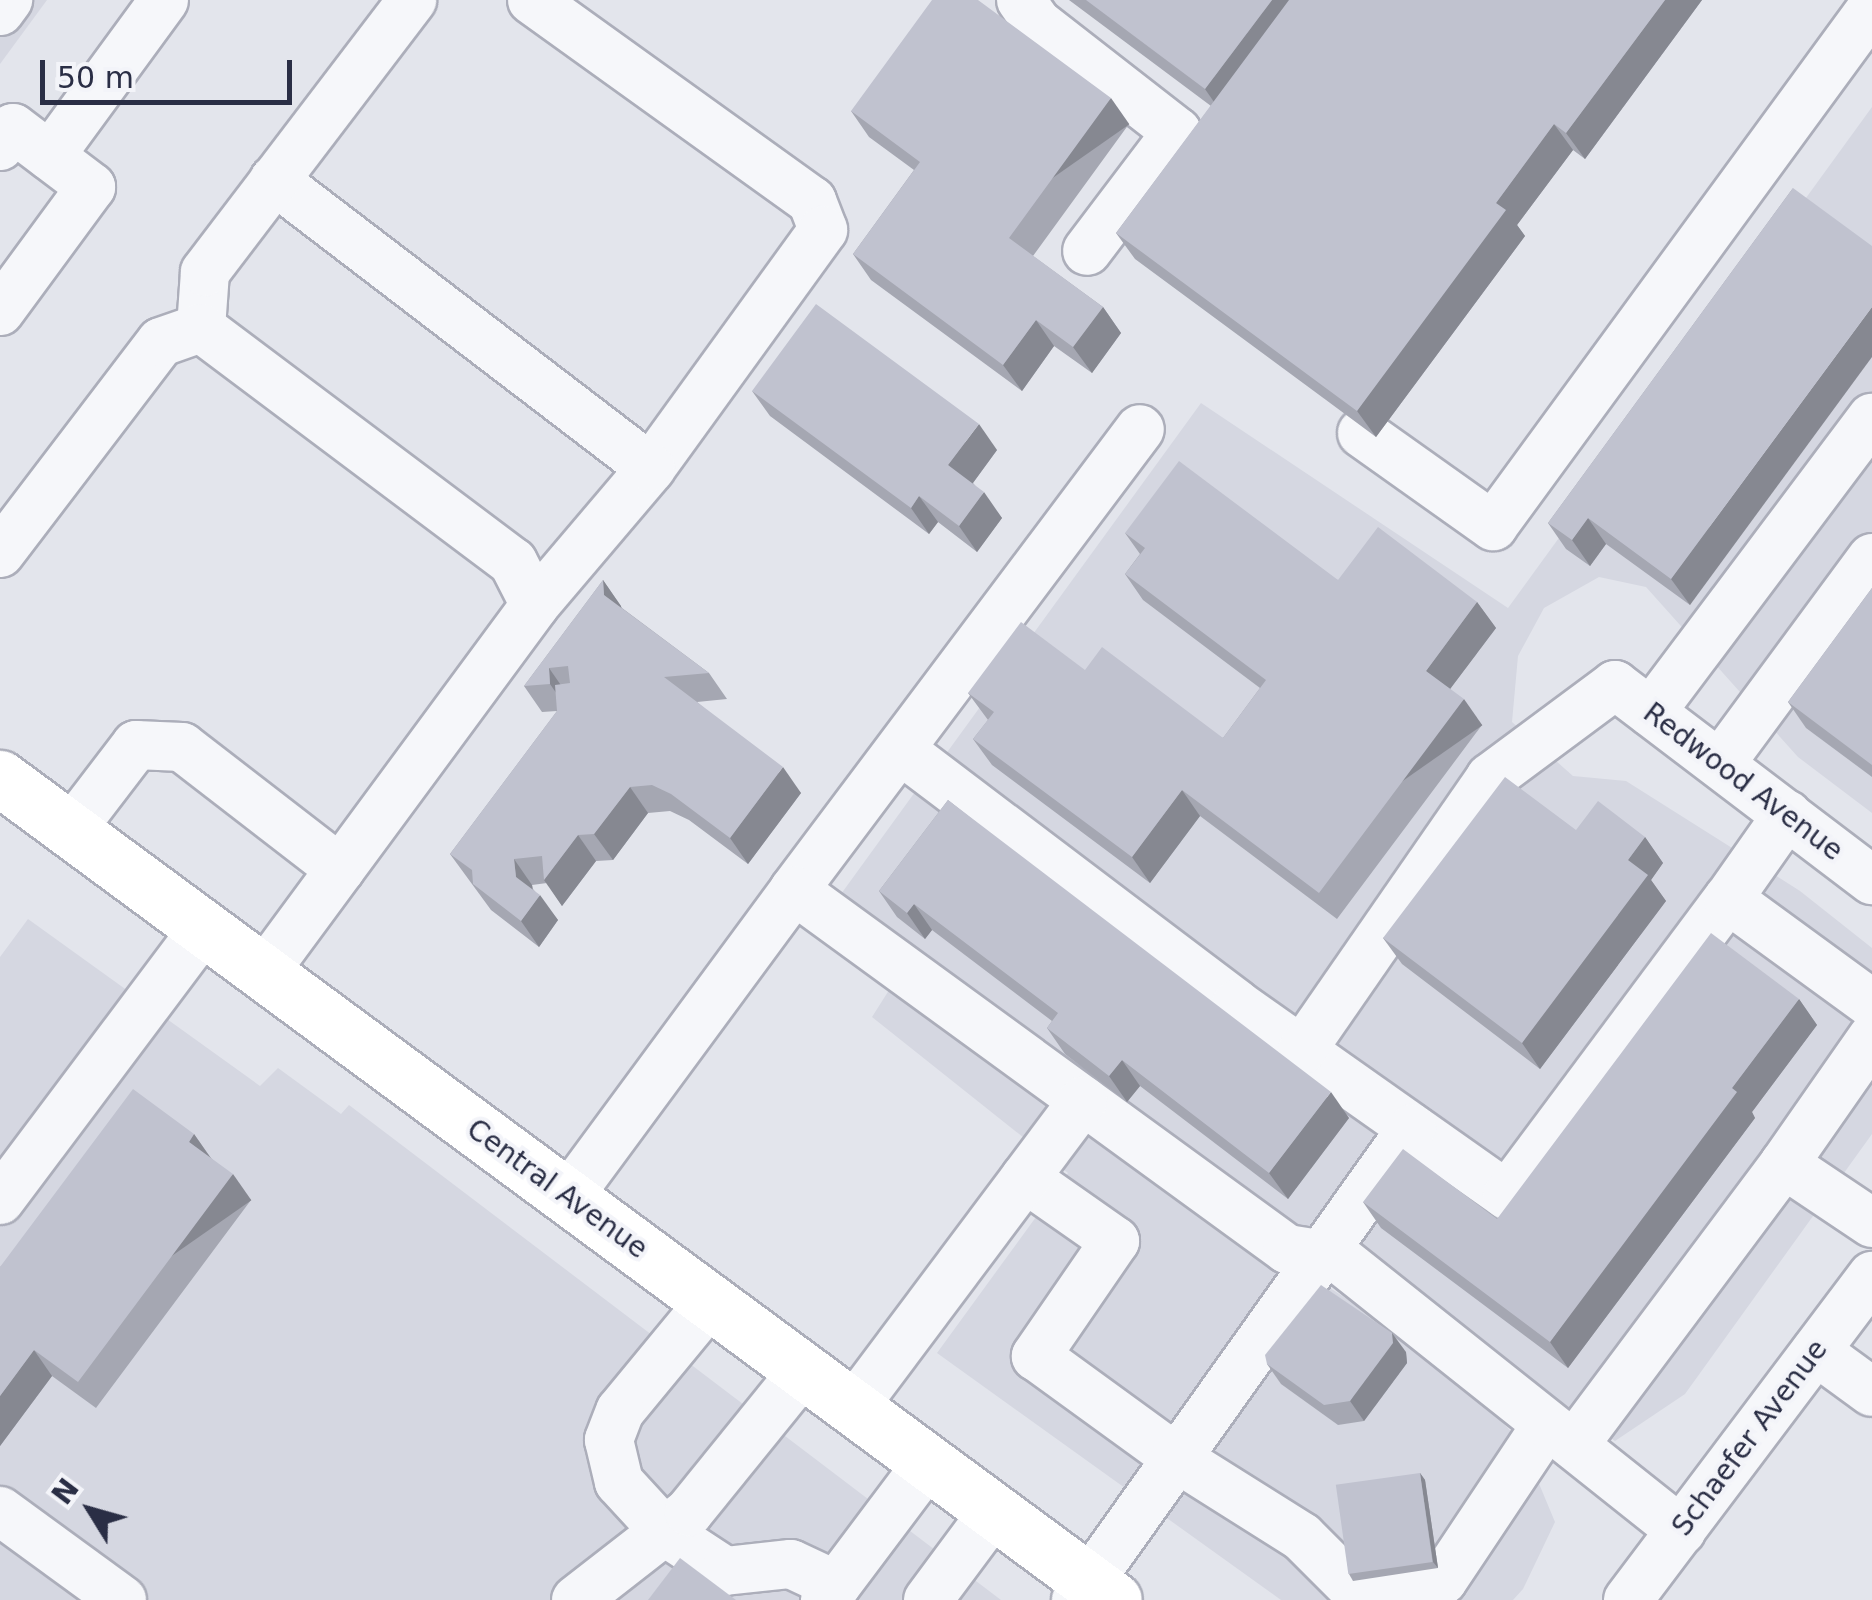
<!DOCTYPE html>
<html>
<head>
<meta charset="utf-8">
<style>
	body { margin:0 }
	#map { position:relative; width:1872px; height:1600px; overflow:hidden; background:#e3e5ec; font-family:"DejaVu Sans",sans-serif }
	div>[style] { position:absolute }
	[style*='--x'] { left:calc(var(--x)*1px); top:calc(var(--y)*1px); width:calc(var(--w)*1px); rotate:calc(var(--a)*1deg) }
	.built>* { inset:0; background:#d5d7e1 }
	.roads { filter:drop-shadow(2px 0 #acaeba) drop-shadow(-2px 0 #acaeba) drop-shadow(0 2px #acaeba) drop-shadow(0 -2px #acaeba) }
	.minor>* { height:48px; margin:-24px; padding:0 24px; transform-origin:24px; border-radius:24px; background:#f6f7fa }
	.major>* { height:55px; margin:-27.5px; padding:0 27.5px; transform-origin:27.5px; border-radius:27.5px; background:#fff }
	.wall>* { inset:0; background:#a5a7b2 }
	.shaded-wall>* { inset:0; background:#868891; transform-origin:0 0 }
	.building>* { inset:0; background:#c0c2cf; transform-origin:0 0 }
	span { translate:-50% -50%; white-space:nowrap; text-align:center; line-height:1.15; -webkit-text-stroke:8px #f3f4f9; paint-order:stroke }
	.street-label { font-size:28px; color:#2a2e45 }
	.north { position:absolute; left:40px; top:1460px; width:100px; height:100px; -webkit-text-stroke:8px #f3f4f9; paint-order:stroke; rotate:307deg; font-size:28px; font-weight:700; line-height:40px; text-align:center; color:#2a2e45 }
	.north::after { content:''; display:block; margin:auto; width:35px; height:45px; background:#2a2e45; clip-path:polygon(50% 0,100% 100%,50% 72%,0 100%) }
	.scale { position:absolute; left:40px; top:60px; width:252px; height:45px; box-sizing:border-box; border:5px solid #2a2e45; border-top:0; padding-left:12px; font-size:30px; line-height:35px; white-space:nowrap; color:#2a2e45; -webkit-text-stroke:8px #f3f4f9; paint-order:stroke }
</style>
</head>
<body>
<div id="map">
	<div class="built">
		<div style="clip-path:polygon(0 0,47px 0,0 64px)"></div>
		<div style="clip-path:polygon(1872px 107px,1872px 813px,1798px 757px,1646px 587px,1599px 577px,1544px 608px,1518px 656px,1512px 722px,1573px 776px,1626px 781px,1800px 891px,1872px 948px,1872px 1134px,1685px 1394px,1615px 1441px,1351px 1253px,1428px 1116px,940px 762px,1201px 403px,1508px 608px)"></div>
		<div style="clip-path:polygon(923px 781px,1391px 1128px,1327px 1286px,1448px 1365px,1522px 1443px,1555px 1522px,1523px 1589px,1513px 1600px,1281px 1600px,937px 1353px,1068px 1173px,872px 1017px,891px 987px,812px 934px)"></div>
		<div style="clip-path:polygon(28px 919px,260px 1086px,278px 1068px,341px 1114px,349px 1105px,1001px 1600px,0 1600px,0 957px)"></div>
	</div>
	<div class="roads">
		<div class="minor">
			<div style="--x:532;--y:0;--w:345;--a:35.7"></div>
			<div style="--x:812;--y:201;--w:31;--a:69"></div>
			<div style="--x:823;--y:230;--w:294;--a:125.9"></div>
			<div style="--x:651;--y:468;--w:180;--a:130.3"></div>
			<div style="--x:1021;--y:0;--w:28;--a:55"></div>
			<div style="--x:1037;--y:23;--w:177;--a:37.9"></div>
			<div style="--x:1177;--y:132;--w:149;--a:127.1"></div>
			<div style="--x:0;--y:11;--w:14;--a:-54"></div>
			<div style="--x:0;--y:146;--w:22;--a:-54"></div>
			<div style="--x:13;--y:128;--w:98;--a:37.1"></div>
			<div style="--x:91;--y:187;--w:154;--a:126.3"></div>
			<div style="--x:50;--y:156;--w:193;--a:-53.8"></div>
			<div style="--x:274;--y:180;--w:474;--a:37.4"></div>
			<div style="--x:201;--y:328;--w:56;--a:-85.9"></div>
			<div style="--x:205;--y:272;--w:342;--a:-52.7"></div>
			<div style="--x:1362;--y:433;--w:161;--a:35.4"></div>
			<div style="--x:1493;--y:526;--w:642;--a:-53.81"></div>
			<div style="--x:0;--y:553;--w:265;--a:-52.7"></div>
			<div style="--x:161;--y:342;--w:42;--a:-19.3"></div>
			<div style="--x:201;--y:328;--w:390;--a:36.9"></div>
			<div style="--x:513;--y:562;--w:48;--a:62.9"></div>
			<div style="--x:535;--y:605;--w:457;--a:126.4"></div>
			<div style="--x:1651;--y:712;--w:368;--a:-53.1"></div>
			<div style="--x:902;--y:751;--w:419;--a:37.1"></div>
			<div style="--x:1236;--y:1004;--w:332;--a:35.2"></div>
			<div style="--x:1507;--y:1195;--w:369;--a:-53.3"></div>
			<div style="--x:1728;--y:899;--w:178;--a:36.1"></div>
			<div style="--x:1720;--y:764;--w:256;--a:-53.6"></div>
			<div style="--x:71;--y:830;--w:107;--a:-52.6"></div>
			<div style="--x:136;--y:745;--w:46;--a:2.5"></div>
			<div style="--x:182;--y:747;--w:200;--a:37.7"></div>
			<div style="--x:794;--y:890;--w:576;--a:-53.11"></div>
			<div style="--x:1728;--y:899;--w:103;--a:-54.9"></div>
			<div style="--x:1872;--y:1038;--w:154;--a:124.9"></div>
			<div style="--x:1784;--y:1164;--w:106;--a:33.8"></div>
			<div style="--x:1302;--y:1050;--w:331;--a:-55.3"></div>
			<div style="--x:1490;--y:778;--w:156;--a:-36.6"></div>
			<div style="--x:1615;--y:685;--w:323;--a:37.2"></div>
			<div style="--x:1025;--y:1178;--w:110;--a:35"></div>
			<div style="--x:1115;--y:1241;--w:140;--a:124.5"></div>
			<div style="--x:1036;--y:1356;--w:172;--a:36"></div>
			<div style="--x:1175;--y:1457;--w:150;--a:32.2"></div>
			<div style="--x:1302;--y:1537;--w:88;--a:45"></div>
			<div style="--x:1364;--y:1599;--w:81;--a:-13.5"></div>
			<div style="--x:1443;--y:1580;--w:187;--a:-56.3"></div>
			<div style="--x:568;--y:1197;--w:381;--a:-53.6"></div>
			<div style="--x:794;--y:890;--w:610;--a:36.06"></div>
			<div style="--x:1287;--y:1249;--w:51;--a:9.1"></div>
			<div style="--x:1337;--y:1257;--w:440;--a:38.5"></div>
			<div style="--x:0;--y:1200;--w:340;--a:-53.1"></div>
			<div style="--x:710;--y:1302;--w:141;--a:129.5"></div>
			<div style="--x:620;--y:1411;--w:31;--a:111"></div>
			<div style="--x:609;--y:1440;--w:43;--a:76.6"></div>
			<div style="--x:619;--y:1482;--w:67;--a:47.4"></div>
			<div style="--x:664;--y:1531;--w:73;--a:33.3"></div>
			<div style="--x:725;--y:1571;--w:66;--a:-6.1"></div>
			<div style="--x:791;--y:1564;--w:50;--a:25"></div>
			<div style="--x:1816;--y:1351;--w:69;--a:36.2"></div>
			<div style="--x:853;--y:1408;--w:384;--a:-53.2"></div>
			<div style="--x:1574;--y:1445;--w:351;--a:-53.2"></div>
			<div style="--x:0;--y:1511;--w:151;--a:36.1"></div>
			<div style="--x:576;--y:1600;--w:143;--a:-37.9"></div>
			<div style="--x:689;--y:1512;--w:181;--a:-51"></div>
			<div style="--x:825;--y:1600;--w:171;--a:-53.1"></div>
			<div style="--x:928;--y:1600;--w:111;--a:-53.4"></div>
			<div style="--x:1076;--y:1600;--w:579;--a:-54.55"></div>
			<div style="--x:1628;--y:1600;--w:406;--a:-53"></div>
		</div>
		<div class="major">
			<div style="--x:0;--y:778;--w:1384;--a:36.42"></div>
		</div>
	</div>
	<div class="wall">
		<div style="clip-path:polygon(1069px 0,1702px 0,1585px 159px,1573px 150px,1517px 225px,1525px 236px,1376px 437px,1135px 259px,1116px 233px,1211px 106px)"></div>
		<div style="clip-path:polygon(851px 111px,1129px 124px,1033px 256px,1103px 307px,1121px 333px,1092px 373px,1054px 346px,1022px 391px,871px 280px,853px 254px,914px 170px,869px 137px)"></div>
		<div style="clip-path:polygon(1793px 188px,1690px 605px,1606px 544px,1590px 566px,1566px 549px,1548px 523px)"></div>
		<div style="clip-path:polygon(752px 391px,997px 450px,973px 483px,1002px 518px,977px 552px,938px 522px,929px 534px,770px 416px)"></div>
		<div style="clip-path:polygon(1125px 533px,1338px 580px,1477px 602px,1496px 628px,1450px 689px,1482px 725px,1337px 919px,1200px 816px,1150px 883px,992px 765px,973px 739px,988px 720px,968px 693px,1085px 670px,1223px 738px,1260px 688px,1143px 600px,1125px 574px,1140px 554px)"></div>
		<div style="clip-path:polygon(603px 580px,622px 608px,709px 673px,727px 699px,697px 702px,801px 793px,748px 864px,689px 820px,670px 811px,648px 813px,613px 860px,596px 861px,562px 906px,547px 883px,532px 885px,533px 889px,558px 920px,539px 947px,491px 910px,450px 854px,557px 711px,542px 712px,524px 686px)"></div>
		<div style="clip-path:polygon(1872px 588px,1872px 777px,1806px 728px,1788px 702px)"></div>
		<div style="clip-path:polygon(948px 800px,1349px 1118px,1288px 1199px,1140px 1086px,1127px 1102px,1065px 1054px,1047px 1028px,1052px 1021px,932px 930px,925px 939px,897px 917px,879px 891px)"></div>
		<div style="clip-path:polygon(1576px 830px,1645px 837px,1663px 863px,1651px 880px,1666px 901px,1540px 1069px,1402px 964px,1383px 938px)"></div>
		<div style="clip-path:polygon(1799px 999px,1817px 1025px,1752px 1112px,1755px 1118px,1568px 1368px,1381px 1228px,1363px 1202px,1497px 1219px)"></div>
		<div style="clip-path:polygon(194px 1134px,211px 1158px,251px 1200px,96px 1408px,52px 1376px,0 1446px,0 1267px)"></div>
		<div style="clip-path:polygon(1406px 1352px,1407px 1363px,1364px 1421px,1338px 1425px,1281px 1384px,1267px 1364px)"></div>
		<div style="clip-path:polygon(1420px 1473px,1425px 1480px,1438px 1568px,1353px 1581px,1349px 1574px)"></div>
	</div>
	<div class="shaded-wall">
		<div style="clip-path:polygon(1272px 0,1310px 0,1223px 115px,1205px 89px)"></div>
		<div style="clip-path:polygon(1665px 0,1702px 0,1585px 159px,1566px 133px)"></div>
		<div style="left:1111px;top:98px;width:32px;height:173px;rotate:55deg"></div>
		<div style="clip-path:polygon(1554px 124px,1573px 150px,1517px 225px,1525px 236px,1376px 437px,1357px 411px,1496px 203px)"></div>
		<div style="clip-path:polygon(1103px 307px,1121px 333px,1092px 373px,1073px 347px)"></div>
		<div style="clip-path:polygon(1872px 307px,1872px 357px,1690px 605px,1671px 579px)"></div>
		<div style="clip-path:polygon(1036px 320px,1054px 346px,1022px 391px,1003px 365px)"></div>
		<div style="clip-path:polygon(979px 424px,997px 450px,967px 491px,948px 465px)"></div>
		<div style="clip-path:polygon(984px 492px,1002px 518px,977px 552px,959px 526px)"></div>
		<div style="clip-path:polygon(919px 496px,938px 522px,929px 534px,911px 508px)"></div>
		<div style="clip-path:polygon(1588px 518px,1606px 544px,1590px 566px,1572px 540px)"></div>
		<div style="clip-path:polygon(603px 580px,621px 606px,623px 621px,604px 595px)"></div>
		<div style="clip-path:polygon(1477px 602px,1496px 628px,1444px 697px,1426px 671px)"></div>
		<div style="clip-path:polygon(549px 668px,567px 694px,568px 710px,550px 684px)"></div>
		<div style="left:1464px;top:699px;width:32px;height:242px;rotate:55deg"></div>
		<div style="clip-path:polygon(783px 767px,801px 793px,748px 864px,730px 838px)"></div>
		<div style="clip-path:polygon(630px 787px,648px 813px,613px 860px,594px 834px)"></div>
		<div style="clip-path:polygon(1182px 790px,1200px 816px,1150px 883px,1132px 857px)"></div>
		<div style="clip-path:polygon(578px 835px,596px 861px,562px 906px,544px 880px)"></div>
		<div style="clip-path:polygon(1645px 837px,1663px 863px,1651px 880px,1666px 901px,1540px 1069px,1522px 1043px,1628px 860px)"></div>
		<div style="clip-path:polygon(514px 859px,532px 885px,534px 903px,516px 877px)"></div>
		<div style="clip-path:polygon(540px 895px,558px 920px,539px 947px,521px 921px)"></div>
		<div style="clip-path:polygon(914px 904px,932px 930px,925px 939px,907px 913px)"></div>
		<div style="clip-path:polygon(1799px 999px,1817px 1025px,1752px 1112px,1755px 1118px,1568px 1368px,1550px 1342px,1732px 1088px)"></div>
		<div style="clip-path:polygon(1122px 1060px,1140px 1086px,1127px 1102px,1109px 1076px)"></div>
		<div style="clip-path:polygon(1331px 1092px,1349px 1118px,1288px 1199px,1269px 1173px)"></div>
		<div style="clip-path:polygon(194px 1134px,212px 1160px,189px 1142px)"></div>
		<div style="left:233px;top:1174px;width:32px;height:259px;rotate:55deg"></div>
		<div style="clip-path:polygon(1392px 1333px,1406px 1352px,1407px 1363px,1364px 1421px,1350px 1401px)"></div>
		<div style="clip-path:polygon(34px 1350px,52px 1376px,0 1446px,0 1396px)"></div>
		<div style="clip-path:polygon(1420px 1473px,1425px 1480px,1438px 1568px,1433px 1562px)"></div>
	</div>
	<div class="building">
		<div style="clip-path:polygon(932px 0,978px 0,1111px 98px,1009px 238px,1103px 307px,1073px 347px,1036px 320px,1003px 365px,853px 254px,920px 162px,851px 111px)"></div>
		<div style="clip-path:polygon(1086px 0,1272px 0,1205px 89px)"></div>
		<div style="clip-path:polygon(1289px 0,1665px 0,1566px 133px,1554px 124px,1496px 203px,1506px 210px,1357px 411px,1116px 233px)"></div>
		<div style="clip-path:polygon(1793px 188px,1872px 246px,1872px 307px,1671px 579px,1588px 518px,1572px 540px,1548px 523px)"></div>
		<div style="clip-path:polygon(816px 304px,979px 424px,948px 465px,984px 492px,959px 526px,919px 496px,911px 508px,752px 391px)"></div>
		<div style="clip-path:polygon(1179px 461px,1338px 580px,1378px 527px,1477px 602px,1426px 671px,1464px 699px,1319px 893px,1182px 790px,1132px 857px,973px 739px,994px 712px,968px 693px,1021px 622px,1085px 670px,1102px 647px,1223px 738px,1266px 680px,1125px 574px,1145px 548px,1125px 533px)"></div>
		<div style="clip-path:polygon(603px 580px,604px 595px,709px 673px,664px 677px,783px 767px,730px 838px,671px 794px,652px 785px,630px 787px,594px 834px,578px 835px,544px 880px,542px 856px,514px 859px,516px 877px,540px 895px,521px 921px,473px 884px,472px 870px,450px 854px,557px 711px,555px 685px,570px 683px,568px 666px,549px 668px,550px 684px,524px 686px)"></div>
		<div style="clip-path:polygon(1872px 588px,1872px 765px,1788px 702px)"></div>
		<div style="clip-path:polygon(1505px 777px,1576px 830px,1598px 801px,1645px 837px,1628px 860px,1648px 875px,1522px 1043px,1383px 938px)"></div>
		<div style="clip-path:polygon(948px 800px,1331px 1092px,1269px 1173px,1122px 1060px,1109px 1076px,1047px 1028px,1058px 1013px,914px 904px,907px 913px,879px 891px)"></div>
		<div style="clip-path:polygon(1711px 933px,1799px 999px,1732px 1088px,1737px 1092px,1550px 1342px,1363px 1202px,1403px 1149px,1497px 1219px)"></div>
		<div style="clip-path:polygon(133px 1089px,194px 1134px,189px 1142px,233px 1174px,78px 1382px,34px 1350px,0 1396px,0 1267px)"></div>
		<div style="clip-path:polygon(1321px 1285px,1392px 1333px,1393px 1343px,1350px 1401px,1324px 1405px,1267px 1364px,1265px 1355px)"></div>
		<div style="left:1420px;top:1473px;width:90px;height:85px;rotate:82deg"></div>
		<div style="clip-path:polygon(680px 1558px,736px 1600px,648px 1600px)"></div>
	</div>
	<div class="street-label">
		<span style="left:1743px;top:782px;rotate:37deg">Redwood Avenue</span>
		<span style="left:557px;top:1189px;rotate:36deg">Central Avenue</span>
		<span style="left:1750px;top:1438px;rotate:-53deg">Schaefer Avenue</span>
	</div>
	<div class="north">N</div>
	<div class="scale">50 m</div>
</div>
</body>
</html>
